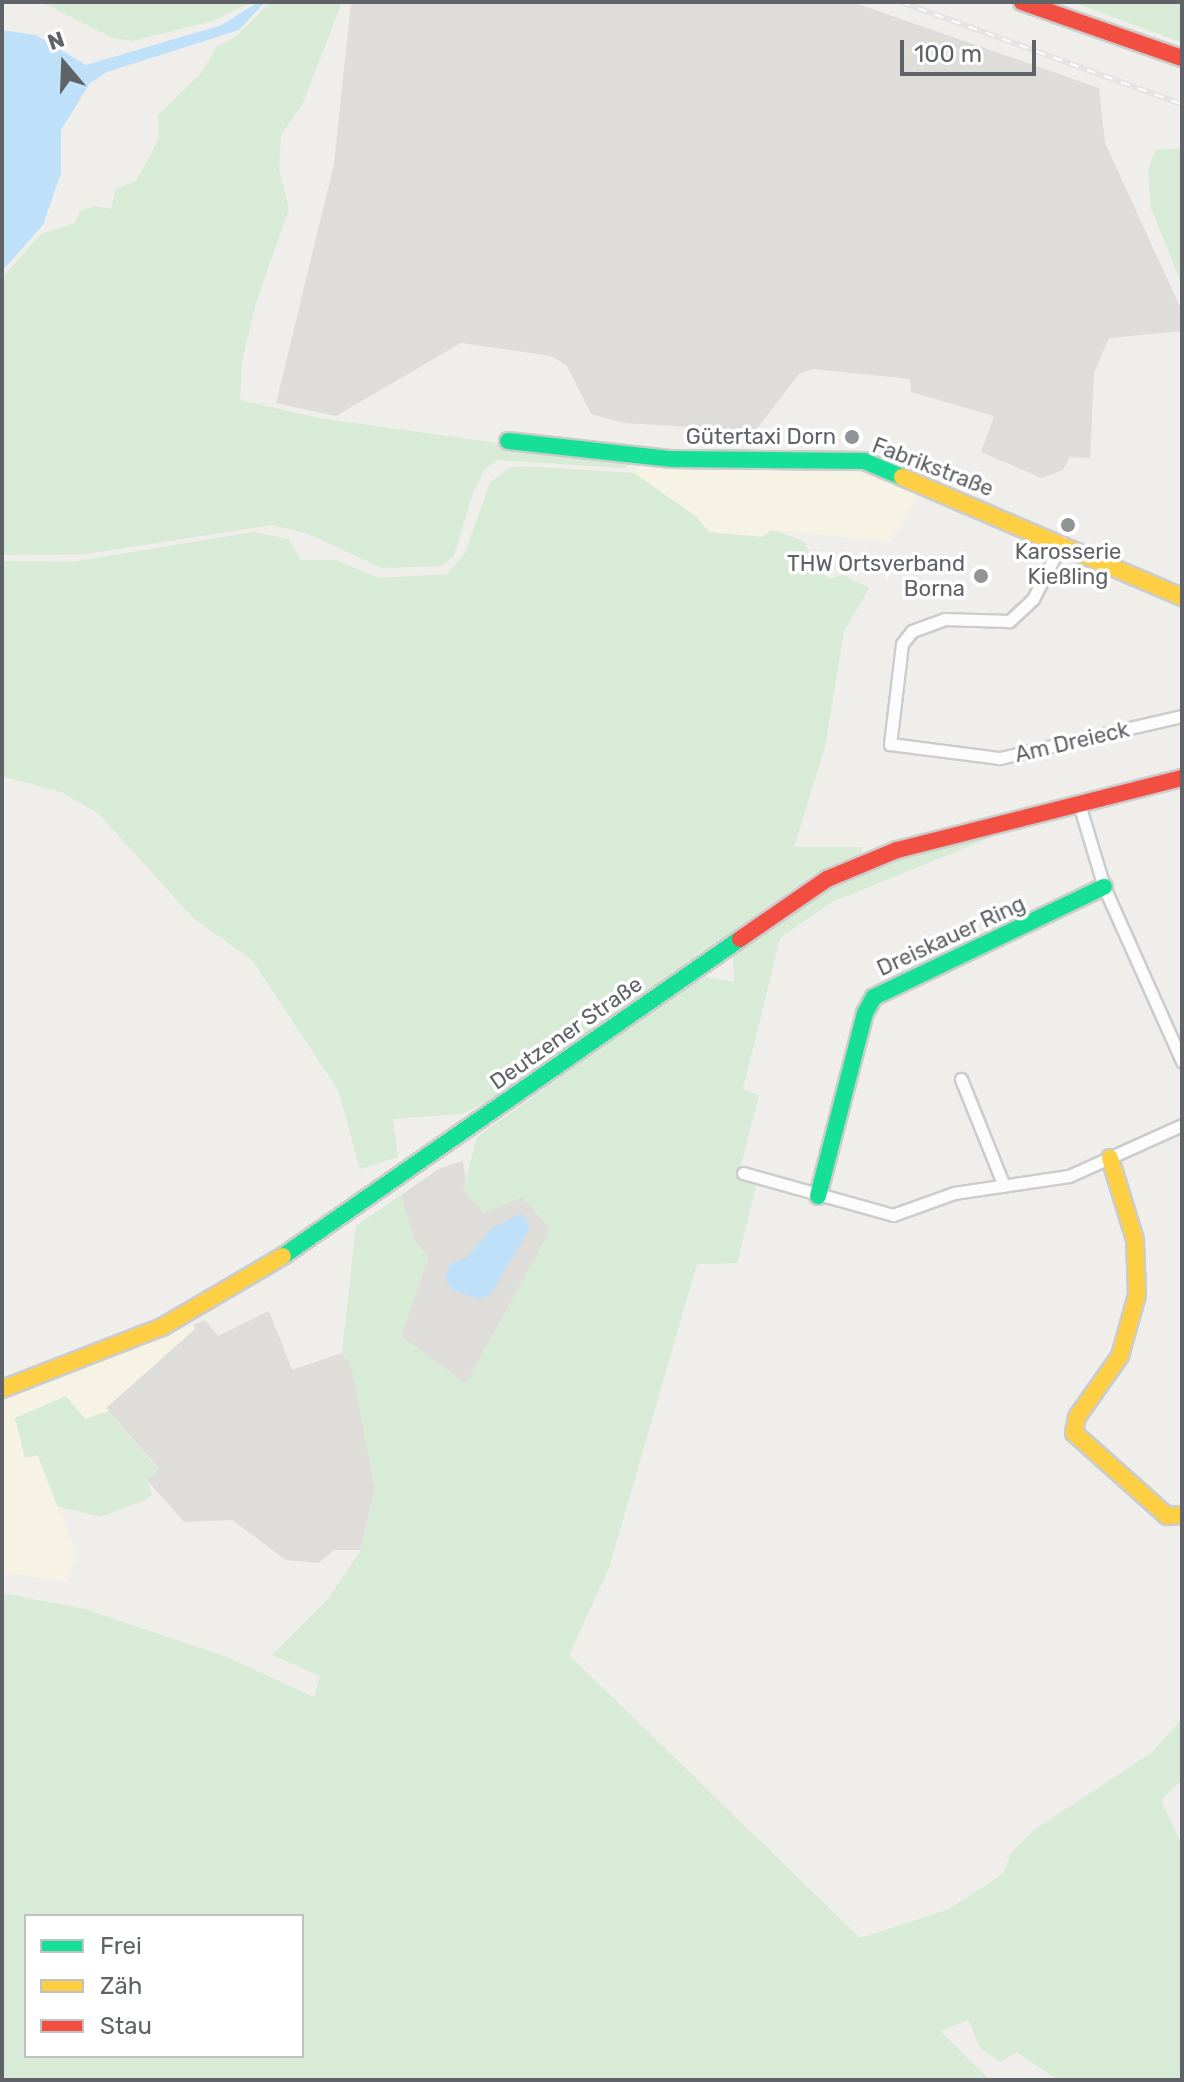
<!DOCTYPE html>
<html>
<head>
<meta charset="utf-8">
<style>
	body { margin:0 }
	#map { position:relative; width:1184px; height:2082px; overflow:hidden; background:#efeeea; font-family:Rubik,sans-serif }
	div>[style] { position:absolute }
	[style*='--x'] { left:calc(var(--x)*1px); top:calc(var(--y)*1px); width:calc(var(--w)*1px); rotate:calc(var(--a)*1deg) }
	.commercial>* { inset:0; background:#f7f3e4 }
	.industrial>* { inset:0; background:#dfddda }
	.green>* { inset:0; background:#d8ebd6 }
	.water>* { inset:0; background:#bfe0f9 }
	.roads { filter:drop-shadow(2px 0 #cbcccc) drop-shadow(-2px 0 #cbcccc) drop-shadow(0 2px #cbcccc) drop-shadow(0 -2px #cbcccc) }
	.street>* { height:11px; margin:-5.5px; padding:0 5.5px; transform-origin:5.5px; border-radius:5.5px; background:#fdfcfc }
	.fast>* { height:16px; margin:-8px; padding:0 8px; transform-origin:8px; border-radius:8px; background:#16e098 }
	.slow>* { height:16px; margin:-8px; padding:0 8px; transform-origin:8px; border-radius:8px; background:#ffcf43 }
	.jam>* { height:16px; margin:-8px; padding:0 8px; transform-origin:8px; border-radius:8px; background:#f24e42 }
	.rail>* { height:6px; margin-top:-3px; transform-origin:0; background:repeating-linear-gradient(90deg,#fff 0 9px,#e4e4e4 0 18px); box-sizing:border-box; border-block:2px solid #e4e4e4 }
	.dots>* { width:22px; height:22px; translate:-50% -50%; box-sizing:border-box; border:4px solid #fff; border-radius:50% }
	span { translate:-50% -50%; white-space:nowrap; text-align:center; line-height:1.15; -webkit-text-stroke:7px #fff; paint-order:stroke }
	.poi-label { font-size:22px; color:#5f6368 }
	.right { translate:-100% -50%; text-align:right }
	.street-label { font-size:22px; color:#5f6368 }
	.frame { position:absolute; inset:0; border:4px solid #5f6368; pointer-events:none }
	.legend { position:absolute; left:24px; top:1914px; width:280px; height:144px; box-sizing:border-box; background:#fff; border:2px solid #bfc1c3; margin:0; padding:10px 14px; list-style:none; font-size:24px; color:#5f6368 }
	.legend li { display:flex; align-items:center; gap:16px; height:40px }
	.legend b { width:40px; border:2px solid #bfc1c3 }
	.north { position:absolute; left:24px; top:24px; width:80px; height:80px; -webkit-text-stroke:6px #fff; paint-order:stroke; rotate:341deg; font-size:22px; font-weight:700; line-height:32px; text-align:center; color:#5f6368 }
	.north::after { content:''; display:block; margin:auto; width:28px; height:36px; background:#5f6368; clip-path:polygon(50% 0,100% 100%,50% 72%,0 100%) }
	.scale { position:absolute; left:900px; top:40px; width:136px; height:36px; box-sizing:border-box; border:4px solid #5f6368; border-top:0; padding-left:10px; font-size:24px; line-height:28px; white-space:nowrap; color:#5f6368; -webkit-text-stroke:6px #fff; paint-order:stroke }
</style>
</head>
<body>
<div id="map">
	<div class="commercial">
		<div style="clip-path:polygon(641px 460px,838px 467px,922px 490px,890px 542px,772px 530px,762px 537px,709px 532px,697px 517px,634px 473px)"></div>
		<div style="clip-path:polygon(193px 1325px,196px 1329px,108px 1411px,25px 1458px,37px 1454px,76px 1554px,67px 1582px,2px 1572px,2px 1401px)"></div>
	</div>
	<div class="industrial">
		<div style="clip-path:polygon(351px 2px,852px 2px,1099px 88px,1105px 143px,1182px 311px,1182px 331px,1109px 338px,1094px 373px,1090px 458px,1070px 457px,1063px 470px,1042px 478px,981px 452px,994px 416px,911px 392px,910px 379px,813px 369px,799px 374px,755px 431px,624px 423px,591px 414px,567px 366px,551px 356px,461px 343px,336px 416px,276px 403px,334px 164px)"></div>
		<div style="clip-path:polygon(463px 1161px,466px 1182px,523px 1197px,551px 1229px,466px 1384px,401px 1336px,428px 1257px,414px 1240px,401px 1195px,440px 1168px)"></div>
		<div style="clip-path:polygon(269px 1311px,292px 1370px,342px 1353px,351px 1364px,355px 1383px,375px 1488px,361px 1550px,334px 1550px,319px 1563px,286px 1560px,232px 1520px,184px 1522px,147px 1480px,159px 1469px,106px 1408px,195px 1329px,193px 1325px,205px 1320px,218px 1336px)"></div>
	</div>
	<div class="green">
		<div style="clip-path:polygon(41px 2px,252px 2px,213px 21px,133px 41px,113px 38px)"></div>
		<div style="clip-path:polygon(271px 2px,342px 2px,303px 103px,281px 135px,279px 169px,289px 209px,256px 303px,242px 361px,240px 400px,319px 418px,632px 462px,624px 468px,497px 460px,485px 469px,473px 493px,454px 556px,441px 566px,382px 568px,306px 533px,272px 525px,87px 554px,2px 555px,2px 278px,41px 234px,75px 223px,80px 211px,94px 206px,111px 209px,116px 189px,136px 181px,150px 156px,159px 137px,158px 115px,203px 71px,216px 47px,235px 37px)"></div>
		<div style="clip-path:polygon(1073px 2px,1182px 2px,1182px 43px,1180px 42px)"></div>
		<div style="clip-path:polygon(1182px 148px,1182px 285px,1151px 208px,1148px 170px,1155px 150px)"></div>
		<div style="clip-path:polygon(525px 466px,634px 473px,697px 517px,709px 532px,762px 537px,772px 530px,796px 538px,806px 544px,813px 566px,829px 579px,843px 575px,869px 588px,844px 631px,825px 747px,794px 847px,861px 847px,862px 852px,818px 871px,490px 1100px,462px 1114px,393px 1119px,398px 1157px,360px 1169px,338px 1090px,252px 960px,192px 917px,99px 814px,61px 792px,2px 776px,2px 561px,72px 562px,253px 532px,288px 539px,301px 560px,335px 560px,379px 578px,447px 574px,465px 553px,490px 482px,511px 467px)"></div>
		<div style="clip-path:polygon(evenodd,994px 831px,985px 840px,832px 902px,780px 938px,743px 1089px,759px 1095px,737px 1180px,756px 1186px,737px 1263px,697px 1264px,609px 1568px,569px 1655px,860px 1938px,947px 1910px,1003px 1874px,1011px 1853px,1034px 1830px,1151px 1753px,1182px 1719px,1182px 1780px,1161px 1800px,1182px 1845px,1182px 2080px,1058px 2080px,1017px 2052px,1001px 2062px,981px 2049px,968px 2020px,940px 2031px,990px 2080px,2px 2080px,2px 1593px,85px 1609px,227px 1657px,314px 1697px,320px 1676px,272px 1655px,328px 1599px,361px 1550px,375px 1488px,351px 1364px,342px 1353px,356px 1226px,401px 1195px,414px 1240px,428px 1257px,401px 1336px,466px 1384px,551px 1229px,523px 1197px,483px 1213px,463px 1189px,477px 1137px,701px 976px,734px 982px,733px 952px,853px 871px,994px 831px,26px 1916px,302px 1916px,302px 2056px,26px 2056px,26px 1916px)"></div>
		<div style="clip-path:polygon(66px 1396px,85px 1419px,108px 1411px,159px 1470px,147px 1480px,152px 1495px,145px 1500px,101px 1517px,57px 1506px,38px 1455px,25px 1458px,15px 1418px)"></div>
	</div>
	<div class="water">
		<div style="clip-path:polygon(258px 2px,265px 2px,239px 30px,107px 72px,90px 83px,61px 130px,61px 173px,43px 225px,2px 271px,2px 30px,36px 35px,86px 65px,222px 25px)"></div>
		<div style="clip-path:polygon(522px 1213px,530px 1228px,491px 1294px,479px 1299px,452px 1290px,445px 1279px,450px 1264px,467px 1257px,492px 1228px)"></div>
	</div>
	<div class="roads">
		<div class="street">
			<div style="--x:1062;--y:542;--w:64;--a:117"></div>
			<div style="--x:1033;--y:599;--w:33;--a:137"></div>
			<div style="--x:1009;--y:621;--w:64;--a:-178.2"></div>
			<div style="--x:945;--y:619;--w:35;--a:160"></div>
			<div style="--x:912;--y:631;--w:16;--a:128"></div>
			<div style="--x:902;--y:644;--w:101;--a:96.8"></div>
			<div style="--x:890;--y:744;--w:111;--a:7.3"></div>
			<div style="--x:1000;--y:758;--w:187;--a:-13"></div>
			<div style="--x:1079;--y:804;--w:87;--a:73.2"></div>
			<div style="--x:1104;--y:887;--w:191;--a:65.9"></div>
			<div style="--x:961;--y:1079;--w:115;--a:68.1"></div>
			<div style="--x:743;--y:1173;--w:156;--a:15.6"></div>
			<div style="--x:893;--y:1215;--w:65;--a:-19.8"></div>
			<div style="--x:954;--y:1193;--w:116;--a:-8.4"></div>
			<div style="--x:1069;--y:1176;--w:124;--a:-24.3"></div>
		</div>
		<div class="fast">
			<div style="--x:508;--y:441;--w:165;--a:6.3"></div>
			<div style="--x:672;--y:459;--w:192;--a:0.6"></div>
			<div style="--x:864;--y:461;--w:41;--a:22.8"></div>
			<div style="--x:818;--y:1196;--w:189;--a:-75.6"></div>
			<div style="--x:865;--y:1013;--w:18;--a:-61"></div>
			<div style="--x:874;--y:997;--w:255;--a:-25.6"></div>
			<div style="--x:283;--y:1256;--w:556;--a:-34.75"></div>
		</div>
		<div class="slow">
			<div style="--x:902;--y:477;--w:305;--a:23.2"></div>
			<div style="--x:1110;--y:1158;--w:86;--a:73"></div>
			<div style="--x:1135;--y:1240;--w:55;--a:87.9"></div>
			<div style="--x:1137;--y:1295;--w:63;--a:105.6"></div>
			<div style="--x:1120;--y:1356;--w:75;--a:125.2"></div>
			<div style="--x:1077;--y:1417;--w:16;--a:101"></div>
			<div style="--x:1074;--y:1433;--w:125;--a:41.7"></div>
			<div style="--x:1167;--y:1516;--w:15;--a:-4"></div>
			<div style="--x:2;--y:1389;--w:172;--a:-21.2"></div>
			<div style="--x:162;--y:1327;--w:140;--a:-30.4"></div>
		</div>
		<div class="jam">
			<div style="--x:1022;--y:2;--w:170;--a:19.3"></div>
			<div style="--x:740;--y:939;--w:106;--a:-34.6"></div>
			<div style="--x:827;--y:879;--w:76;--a:-22.5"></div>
			<div style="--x:897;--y:850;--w:294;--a:-14.2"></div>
		</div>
	</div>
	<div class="rail">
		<div style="--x:901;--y:2;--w:299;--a:20"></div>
	</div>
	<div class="dots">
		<div style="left:852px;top:437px;background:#919496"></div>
		<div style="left:1068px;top:525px;background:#919496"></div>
		<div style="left:981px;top:576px;background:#919496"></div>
	</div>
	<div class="poi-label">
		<span class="right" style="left:836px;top:437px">Gütertaxi Dorn</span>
		<span style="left:1068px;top:564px">Karosserie<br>Kießling</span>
		<span class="right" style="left:965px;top:576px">THW Ortsverband<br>Borna</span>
	</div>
	<div class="street-label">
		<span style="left:933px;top:467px;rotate:21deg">Fabrikstraße</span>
		<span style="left:1072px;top:742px;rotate:-13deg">Am Dreieck</span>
		<span style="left:951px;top:936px;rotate:-25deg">Dreiskauer Ring</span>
		<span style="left:566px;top:1033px;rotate:-35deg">Deutzener Straße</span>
	</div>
	<div class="frame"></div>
	<ul class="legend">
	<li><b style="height:10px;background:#16e098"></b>Frei</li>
	<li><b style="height:10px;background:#ffcf43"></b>Zäh</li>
	<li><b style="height:10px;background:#f24e42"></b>Stau</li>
	</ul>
	<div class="north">N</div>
	<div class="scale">100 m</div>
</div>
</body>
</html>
